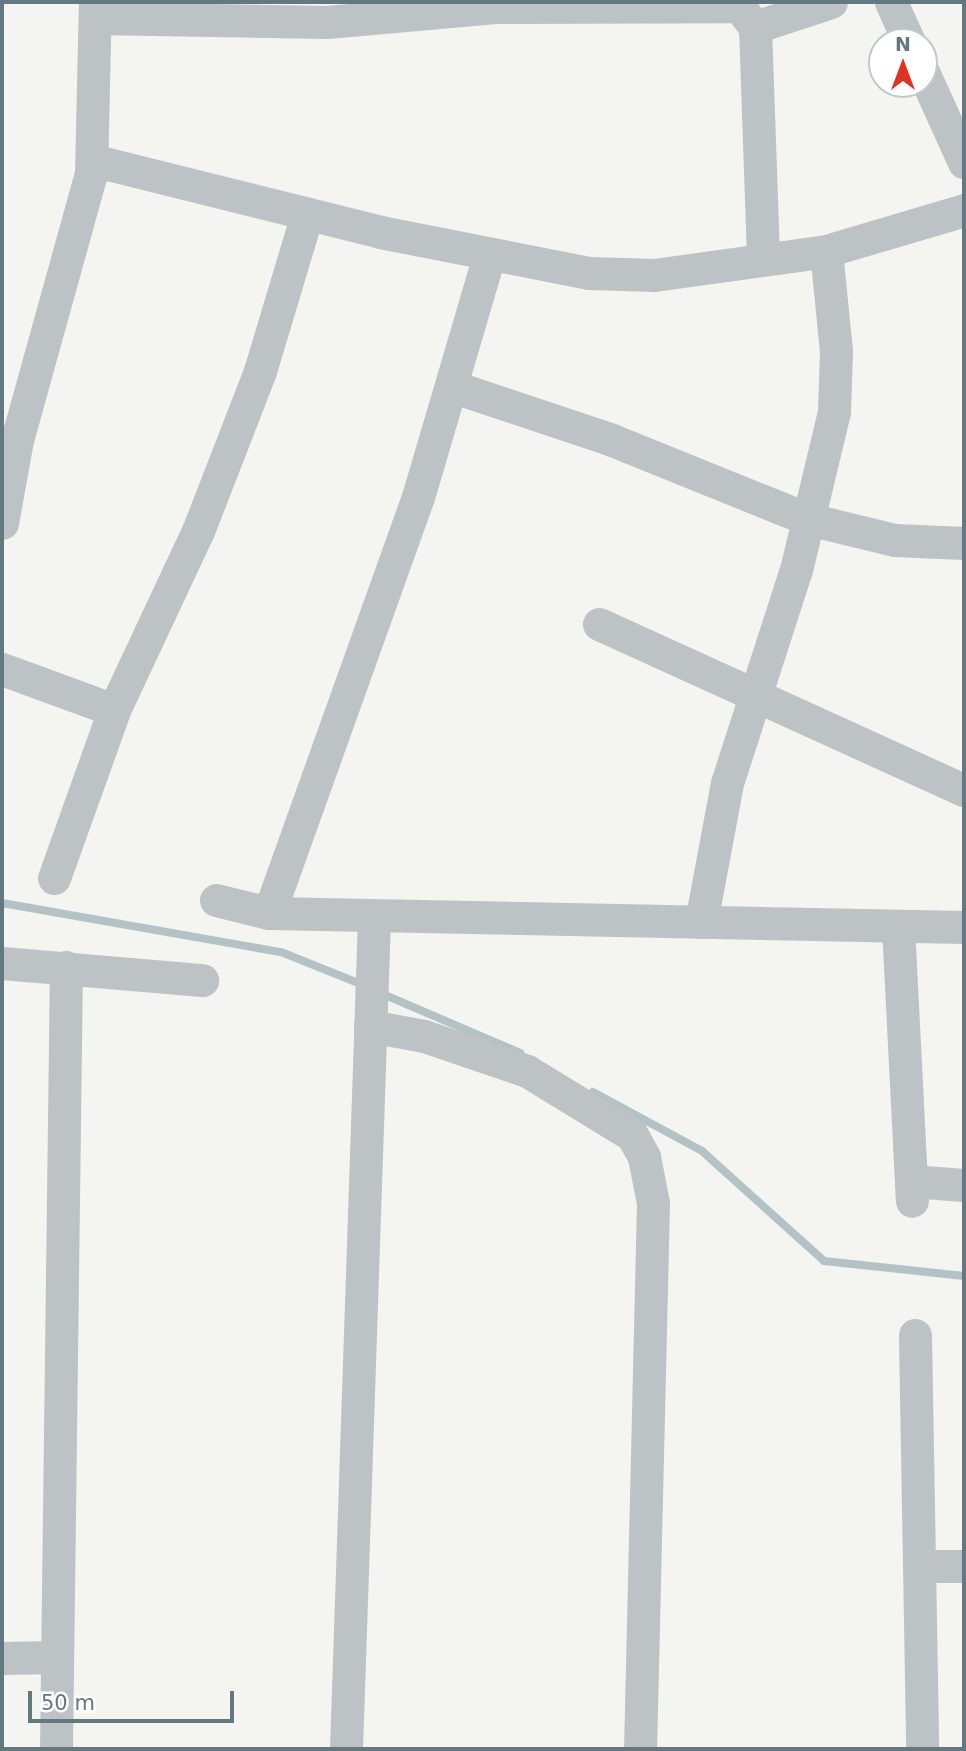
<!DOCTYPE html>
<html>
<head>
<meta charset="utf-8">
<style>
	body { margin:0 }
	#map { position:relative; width:966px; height:1751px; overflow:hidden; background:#f4f4f0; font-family:"DejaVu Sans",sans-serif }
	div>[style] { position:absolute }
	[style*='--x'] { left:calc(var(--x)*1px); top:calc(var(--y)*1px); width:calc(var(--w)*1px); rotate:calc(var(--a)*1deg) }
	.stream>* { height:8px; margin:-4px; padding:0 4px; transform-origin:4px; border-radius:4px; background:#b3c3c5 }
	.street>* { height:33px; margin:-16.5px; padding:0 16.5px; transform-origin:16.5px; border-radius:16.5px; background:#bdc2c4 }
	span { translate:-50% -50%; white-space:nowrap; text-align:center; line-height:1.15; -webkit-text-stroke:7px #fff; paint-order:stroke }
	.frame { position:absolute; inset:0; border:4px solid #637881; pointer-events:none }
	.north { position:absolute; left:868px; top:28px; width:70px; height:70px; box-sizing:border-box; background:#fff; border:2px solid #c1c9cd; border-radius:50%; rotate:0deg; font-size:19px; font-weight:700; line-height:28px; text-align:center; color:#637881 }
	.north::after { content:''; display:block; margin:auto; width:24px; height:32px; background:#e23222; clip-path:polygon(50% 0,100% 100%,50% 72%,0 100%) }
	.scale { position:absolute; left:28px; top:1691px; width:206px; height:32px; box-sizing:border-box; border:4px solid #637881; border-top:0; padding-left:9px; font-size:21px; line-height:24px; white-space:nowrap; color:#637881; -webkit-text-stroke:5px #fff; paint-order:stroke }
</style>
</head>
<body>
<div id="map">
	<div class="stream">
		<div style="--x:2;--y:903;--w:283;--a:10"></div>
		<div style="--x:281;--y:952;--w:88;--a:21.9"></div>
		<div style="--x:378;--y:992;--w:155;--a:23.2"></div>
		<div style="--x:593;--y:1092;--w:124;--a:28.4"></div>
		<div style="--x:702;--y:1151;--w:164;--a:42"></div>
		<div style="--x:824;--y:1261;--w:141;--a:6.1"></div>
	</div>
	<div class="street">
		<div style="--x:891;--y:2;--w:44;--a:65.8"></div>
		<div style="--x:95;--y:18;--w:232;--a:1"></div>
		<div style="--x:327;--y:22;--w:169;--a:-5.1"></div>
		<div style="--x:495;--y:7;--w:244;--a:-0.2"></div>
		<div style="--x:739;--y:6;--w:26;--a:53"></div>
		<div style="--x:755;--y:27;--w:233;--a:88"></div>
		<div style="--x:755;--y:27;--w:80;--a:-18.2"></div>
		<div style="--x:924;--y:74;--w:97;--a:65.6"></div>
		<div style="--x:92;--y:160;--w:297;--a:14"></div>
		<div style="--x:380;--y:232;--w:213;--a:11.1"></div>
		<div style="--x:589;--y:273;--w:65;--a:1.8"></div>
		<div style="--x:654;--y:275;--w:174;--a:-7.9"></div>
		<div style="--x:826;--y:251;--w:144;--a:-16.5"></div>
		<div style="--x:451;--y:386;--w:170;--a:18.5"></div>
		<div style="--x:612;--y:440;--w:211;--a:22"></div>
		<div style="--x:808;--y:519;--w:89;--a:13.6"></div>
		<div style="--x:895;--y:540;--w:69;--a:2.5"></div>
		<div style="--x:2;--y:523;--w:84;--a:-79.8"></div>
		<div style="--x:17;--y:440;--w:276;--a:-74.5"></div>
		<div style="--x:91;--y:174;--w:172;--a:-88.7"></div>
		<div style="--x:599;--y:624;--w:401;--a:24.5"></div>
		<div style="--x:2;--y:669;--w:119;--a:20.1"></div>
		<div style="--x:54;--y:878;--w:178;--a:-70.3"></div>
		<div style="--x:114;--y:710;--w:198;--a:-64.9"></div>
		<div style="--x:198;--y:531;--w:172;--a:-68.8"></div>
		<div style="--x:260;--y:371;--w:164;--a:-73.3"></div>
		<div style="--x:216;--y:900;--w:55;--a:13.8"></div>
		<div style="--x:269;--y:913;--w:695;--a:1.15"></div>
		<div style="--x:269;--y:913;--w:442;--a:-70.3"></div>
		<div style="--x:418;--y:497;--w:251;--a:-73.6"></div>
		<div style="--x:701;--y:922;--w:141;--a:-79.4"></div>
		<div style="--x:727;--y:783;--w:224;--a:-72.1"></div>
		<div style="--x:796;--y:570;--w:163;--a:-76.5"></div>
		<div style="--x:834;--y:412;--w:61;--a:-88.1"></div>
		<div style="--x:836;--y:351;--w:100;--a:-95.7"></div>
		<div style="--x:898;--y:926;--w:275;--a:87.1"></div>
		<div style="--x:2;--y:963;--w:201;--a:4.9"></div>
		<div style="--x:370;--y:1026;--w:55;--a:10.5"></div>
		<div style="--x:424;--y:1036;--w:109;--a:18.8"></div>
		<div style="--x:527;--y:1071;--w:123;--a:31.4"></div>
		<div style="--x:632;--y:1135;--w:25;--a:61"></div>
		<div style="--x:644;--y:1157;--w:47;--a:78.9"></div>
		<div style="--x:653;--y:1203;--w:546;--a:91.36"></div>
		<div style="--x:911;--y:1181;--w:53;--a:4.3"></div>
		<div style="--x:915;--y:1335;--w:414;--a:89"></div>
		<div style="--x:920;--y:1566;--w:44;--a:0"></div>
		<div style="--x:2;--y:1658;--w:55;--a:-1"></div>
		<div style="--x:56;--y:1749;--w:782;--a:-89.27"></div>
		<div style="--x:346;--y:1749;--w:832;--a:-88.07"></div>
	</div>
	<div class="frame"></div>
	<div class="north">N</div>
	<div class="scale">50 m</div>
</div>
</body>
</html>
